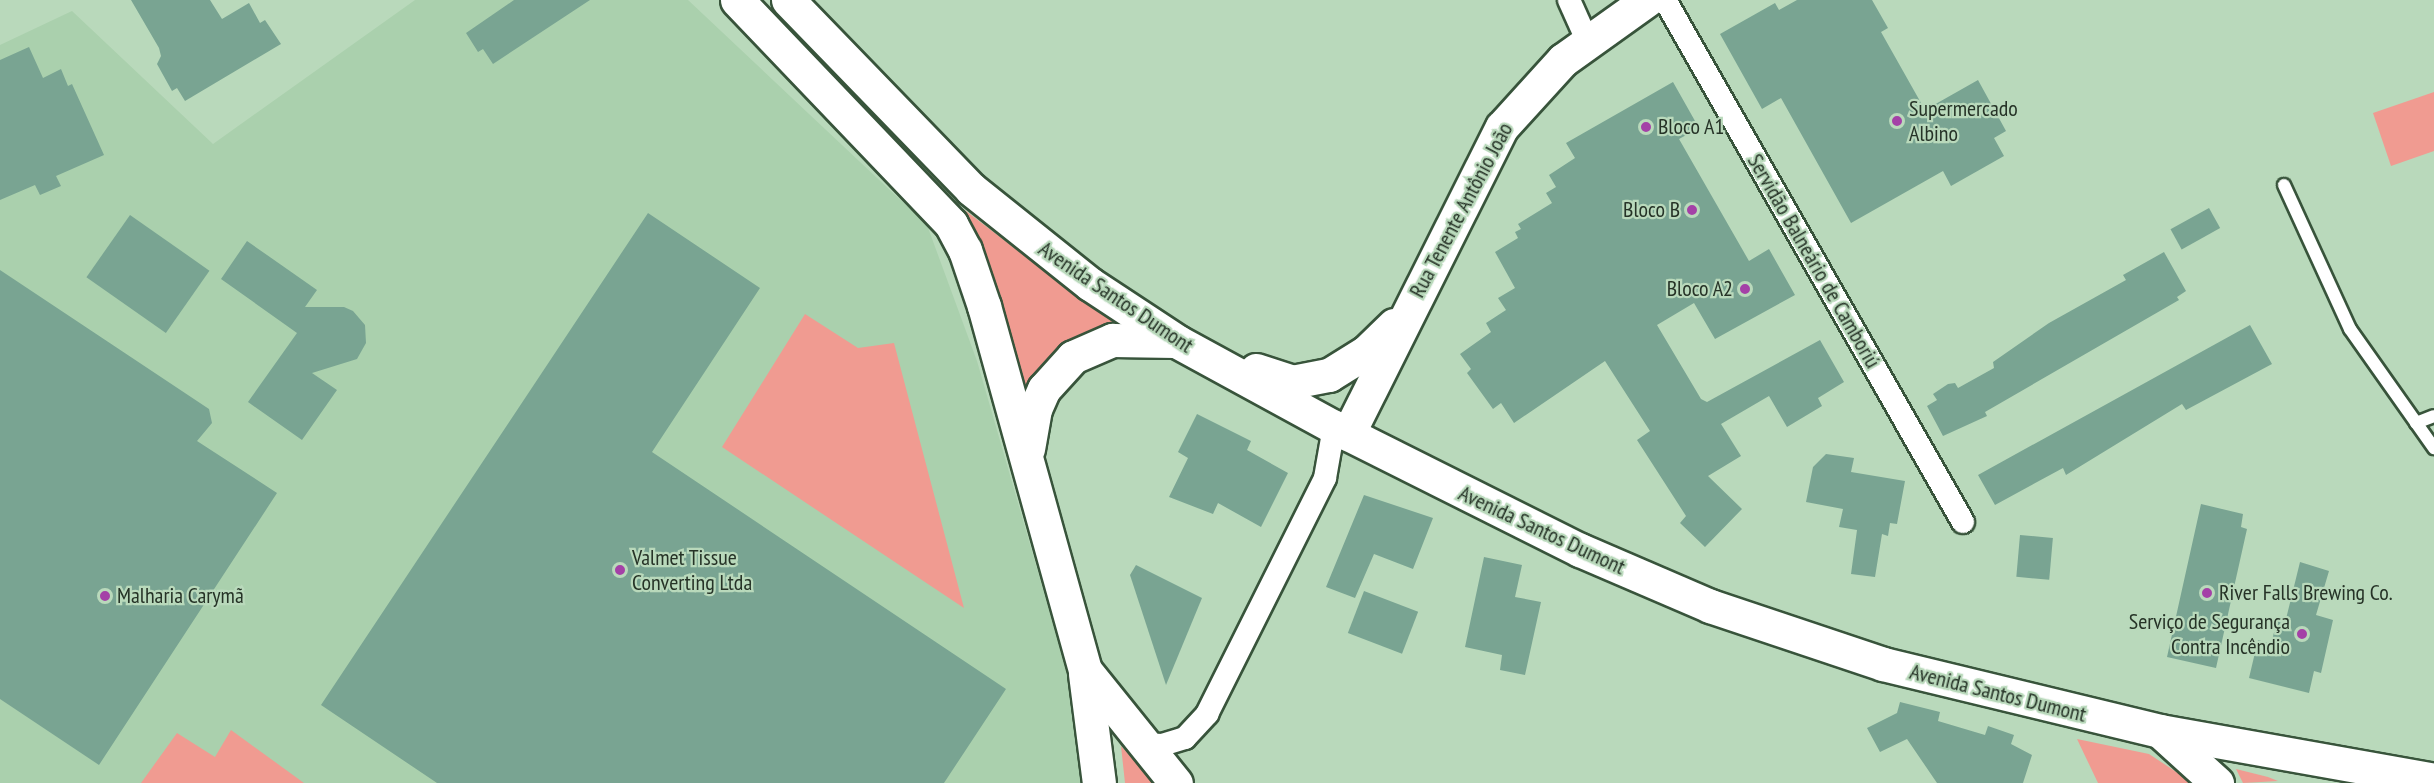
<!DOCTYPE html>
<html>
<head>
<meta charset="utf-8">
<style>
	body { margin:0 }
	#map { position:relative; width:2434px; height:783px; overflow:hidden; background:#b9d9bb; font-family:"PT Sans Narrow",sans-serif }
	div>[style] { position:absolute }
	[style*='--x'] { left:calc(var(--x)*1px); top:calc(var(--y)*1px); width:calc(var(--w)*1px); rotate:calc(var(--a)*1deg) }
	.built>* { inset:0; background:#aad0ad }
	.green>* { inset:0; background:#f09b91 }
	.building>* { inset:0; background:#79a492; transform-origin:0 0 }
	.roads { filter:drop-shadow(2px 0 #38543b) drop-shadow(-2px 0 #38543b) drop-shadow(0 2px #38543b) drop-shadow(0 -2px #38543b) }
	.service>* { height:12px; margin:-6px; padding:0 6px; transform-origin:6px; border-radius:6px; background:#fff }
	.minor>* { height:22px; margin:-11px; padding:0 11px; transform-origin:11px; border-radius:11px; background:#fff }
	.primary>* { height:33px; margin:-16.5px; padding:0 16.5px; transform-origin:16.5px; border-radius:16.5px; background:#fff }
	.dots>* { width:16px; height:16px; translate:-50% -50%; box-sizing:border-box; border:3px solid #b9d9bb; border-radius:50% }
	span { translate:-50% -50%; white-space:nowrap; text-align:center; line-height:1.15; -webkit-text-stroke:4.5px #b9d9bb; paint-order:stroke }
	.poi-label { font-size:22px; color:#263327 }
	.left { translate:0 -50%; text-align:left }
	.right { translate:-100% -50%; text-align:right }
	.street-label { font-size:22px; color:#263327 }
</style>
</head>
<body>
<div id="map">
	<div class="built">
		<div style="clip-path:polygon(415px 0,688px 0,927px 225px,977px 361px,1087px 742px,1086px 783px,0 783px,0 45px,72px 11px,213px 144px)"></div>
	</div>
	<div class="green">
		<div style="clip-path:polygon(2434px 92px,2434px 151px,2391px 166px,2373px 113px)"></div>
		<div style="clip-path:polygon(962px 208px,1084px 301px,1128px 329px,1025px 399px,985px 258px)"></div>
		<div style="clip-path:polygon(805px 314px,858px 348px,894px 343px,964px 608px,722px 447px)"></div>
		<div style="clip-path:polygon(231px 730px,304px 783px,141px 783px,177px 733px,215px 757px)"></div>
		<div style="clip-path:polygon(2077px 739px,2149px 754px,2193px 783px,2098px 783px)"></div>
		<div style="clip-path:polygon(1121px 746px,1151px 779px,1155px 783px,1125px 783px)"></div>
		<div style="clip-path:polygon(2236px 769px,2268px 777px,2278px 781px,2243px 783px)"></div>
	</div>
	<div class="building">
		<div style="clip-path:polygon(131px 0,210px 0,222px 19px,249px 3px,260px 23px,265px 20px,281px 44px,185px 101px,177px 88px,172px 91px,157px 64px,161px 56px,159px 48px)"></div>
		<div style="clip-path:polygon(514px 0,590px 0,493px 64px,483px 49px,478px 52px,466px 33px)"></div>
		<div style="clip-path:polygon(1797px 0,1872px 0,1888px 28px,1881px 32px,1925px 110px,1978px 80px,2006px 131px,1994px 138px,2004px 156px,1951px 186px,1943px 171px,1851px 223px,1781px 98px,1762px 109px,1720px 34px,1775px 3px,1779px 10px)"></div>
		<div style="clip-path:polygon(29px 47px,43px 78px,61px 69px,68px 86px,72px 84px,104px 155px,56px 176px,61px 186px,40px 195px,35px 185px,0 200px,0 60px)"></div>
		<div style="clip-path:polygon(1673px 82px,1699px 128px,1679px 139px,1749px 261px,1769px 249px,1795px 295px,1715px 339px,1694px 303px,1657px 325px,1701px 399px,1707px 402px,1820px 340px,1844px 382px,1818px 398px,1822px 406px,1787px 427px,1769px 396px,1721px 424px,1741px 456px,1708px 476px,1742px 509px,1705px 547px,1680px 523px,1686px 516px,1637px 440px,1650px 431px,1605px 361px,1514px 423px,1501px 403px,1493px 409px,1467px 373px,1471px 369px,1460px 354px,1491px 332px,1486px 323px,1506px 310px,1498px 298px,1515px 288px,1495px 252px,1518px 238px,1515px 232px,1521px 229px,1518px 224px,1552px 203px,1546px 193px,1556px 187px,1549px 175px,1575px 158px,1566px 143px)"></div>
		<div style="left:2209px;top:208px;width:23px;height:44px;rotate:61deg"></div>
		<div style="clip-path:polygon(648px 213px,760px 288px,652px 452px,1006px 689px,944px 783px,437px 783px,321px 705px)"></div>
		<div style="left:130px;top:215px;width:97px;height:76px;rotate:35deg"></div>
		<div style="clip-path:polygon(247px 241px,317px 290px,305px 307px,344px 307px,353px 311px,365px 325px,366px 343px,357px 359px,312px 373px,337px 390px,302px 440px,248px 402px,297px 333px,221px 279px)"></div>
		<div style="clip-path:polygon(2164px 252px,2186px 291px,2177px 297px,2179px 300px,1985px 412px,1987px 416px,1943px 436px,1927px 406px,1937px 400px,1933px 394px,1948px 384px,1955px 383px,1958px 388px,1994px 368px,1993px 362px,2049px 323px,2126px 280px,2123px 275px)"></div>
		<div style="clip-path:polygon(0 270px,209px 409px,212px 423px,197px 441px,277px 493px,99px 765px,0 699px)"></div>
		<div style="clip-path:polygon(2250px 325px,2272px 364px,2186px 410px,2182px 404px,2066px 475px,2063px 468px,1995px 505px,1978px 475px)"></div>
		<div style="clip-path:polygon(1197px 414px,1251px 441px,1247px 450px,1288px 473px,1261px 527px,1218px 503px,1213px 514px,1169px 497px,1188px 458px,1178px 452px)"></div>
		<div style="clip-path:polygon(1826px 454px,1854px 458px,1851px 472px,1905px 481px,1897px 524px,1890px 523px,1888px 536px,1882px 534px,1875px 577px,1851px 574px,1857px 530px,1839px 527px,1843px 509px,1806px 502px,1813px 467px)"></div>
		<div style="clip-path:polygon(1364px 495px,1433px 518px,1413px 569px,1374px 554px,1355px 598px,1326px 587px)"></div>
		<div style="clip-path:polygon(2201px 504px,2243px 514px,2241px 527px,2247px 529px,2216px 668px,2167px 657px)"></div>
		<div style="left:2020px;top:535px;width:33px;height:42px;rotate:5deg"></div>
		<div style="clip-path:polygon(1484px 557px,1522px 565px,1515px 597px,1541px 602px,1525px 675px,1500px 670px,1502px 655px,1465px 647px)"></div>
		<div style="clip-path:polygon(2300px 562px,2329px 571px,2316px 615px,2333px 620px,2321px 673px,2314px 671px,2309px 693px,2249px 678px,2258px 640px,2271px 644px,2277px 621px,2285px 623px)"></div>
		<div style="clip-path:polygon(1136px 565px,1202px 598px,1166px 685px,1130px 575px)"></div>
		<div style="left:1364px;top:591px;width:58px;height:45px;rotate:21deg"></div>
		<div style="clip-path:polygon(1900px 702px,1940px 712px,1938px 721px,1985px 735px,1988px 726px,2014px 735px,2011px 744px,2032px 755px,2023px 783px,1937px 783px,1907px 739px,1880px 752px,1867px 728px,1897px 713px)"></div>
	</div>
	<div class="roads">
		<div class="service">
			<div style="--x:2284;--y:185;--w:158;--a:65.4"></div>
			<div style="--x:2350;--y:329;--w:146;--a:54.8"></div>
			<div style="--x:2416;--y:423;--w:19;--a:-21"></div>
		</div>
		<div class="minor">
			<div style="--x:1569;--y:0;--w:44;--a:65.8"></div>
			<div style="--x:1665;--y:0;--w:601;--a:60.28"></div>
			<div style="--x:1141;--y:744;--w:21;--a:3"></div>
			<div style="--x:1162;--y:745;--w:24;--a:-17"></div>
			<div style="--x:1185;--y:738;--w:33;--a:-47"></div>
			<div style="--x:1207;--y:714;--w:264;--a:-63.4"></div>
			<div style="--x:1325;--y:478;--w:52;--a:-80"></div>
		</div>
		<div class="primary">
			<div style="--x:737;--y:0;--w:310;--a:46.3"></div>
			<div style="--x:951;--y:224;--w:30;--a:62"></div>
			<div style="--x:965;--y:250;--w:59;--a:71.3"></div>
			<div style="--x:984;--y:306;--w:378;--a:74.5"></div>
			<div style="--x:1085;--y:670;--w:145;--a:51.2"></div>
			<div style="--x:788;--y:0;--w:263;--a:45.9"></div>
			<div style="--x:971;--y:189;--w:152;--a:38.6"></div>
			<div style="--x:1090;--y:284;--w:105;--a:33.4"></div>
			<div style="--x:1178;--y:342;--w:178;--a:28.6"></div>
			<div style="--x:1334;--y:427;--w:275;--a:26.6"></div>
			<div style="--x:1580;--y:550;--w:142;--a:23.3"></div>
			<div style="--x:1710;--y:606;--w:182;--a:18.5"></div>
			<div style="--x:1883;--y:664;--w:285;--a:13.6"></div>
			<div style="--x:2160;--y:731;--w:278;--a:10.1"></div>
			<div style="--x:1256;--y:370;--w:38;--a:18"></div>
			<div style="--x:1292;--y:382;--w:38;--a:-11"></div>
			<div style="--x:1329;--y:375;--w:44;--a:-31.9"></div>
			<div style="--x:1366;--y:352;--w:39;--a:-44"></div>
			<div style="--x:1348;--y:434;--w:343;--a:-63.4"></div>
			<div style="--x:1502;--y:127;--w:91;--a:-47.7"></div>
			<div style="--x:1563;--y:60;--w:103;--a:-35.5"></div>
			<div style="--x:1028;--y:449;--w:41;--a:-80.1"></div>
			<div style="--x:1035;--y:409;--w:22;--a:-66"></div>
			<div style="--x:1044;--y:389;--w:43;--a:-47.8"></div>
			<div style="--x:1073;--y:357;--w:43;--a:-23.6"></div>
			<div style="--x:1112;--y:340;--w:63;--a:0.9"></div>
			<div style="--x:1085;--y:674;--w:110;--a:82.7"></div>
			<div style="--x:2163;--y:734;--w:73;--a:42.2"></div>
		</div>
	</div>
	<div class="dots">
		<div style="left:1897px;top:121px;background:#a441a7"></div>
		<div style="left:1646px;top:127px;background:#a441a7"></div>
		<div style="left:1692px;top:210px;background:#a441a7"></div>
		<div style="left:1745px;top:289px;background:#a441a7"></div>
		<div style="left:620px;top:570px;background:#a441a7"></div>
		<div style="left:2207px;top:593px;background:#a441a7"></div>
		<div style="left:105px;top:596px;background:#a441a7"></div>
		<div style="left:2302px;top:634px;background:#a441a7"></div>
	</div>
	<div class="poi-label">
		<span class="left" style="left:1909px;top:121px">Supermercado<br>Albino</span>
		<span class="left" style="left:1658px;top:127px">Bloco A1</span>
		<span class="right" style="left:1680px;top:210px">Bloco B</span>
		<span class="right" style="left:1733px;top:289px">Bloco A2</span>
		<span class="left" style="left:632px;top:570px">Valmet Tissue<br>Converting Ltda</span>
		<span class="left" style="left:2219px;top:593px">River Falls Brewing Co.</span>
		<span class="left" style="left:117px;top:596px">Malharia Carymã</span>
		<span class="right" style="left:2290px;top:634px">Serviço de Segurança<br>Contra Incêndio</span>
	</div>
	<div class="street-label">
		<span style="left:1461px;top:210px;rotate:-62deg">Rua Tenente Antônio João</span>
		<span style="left:1814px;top:261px;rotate:60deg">Servidão Balneário de Camboriú</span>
		<span style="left:1116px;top:297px;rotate:34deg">Avenida Santos Dumont</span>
		<span style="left:1542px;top:530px;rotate:25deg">Avenida Santos Dumont</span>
		<span style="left:1998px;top:693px;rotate:14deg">Avenida Santos Dumont</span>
	</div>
</div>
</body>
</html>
